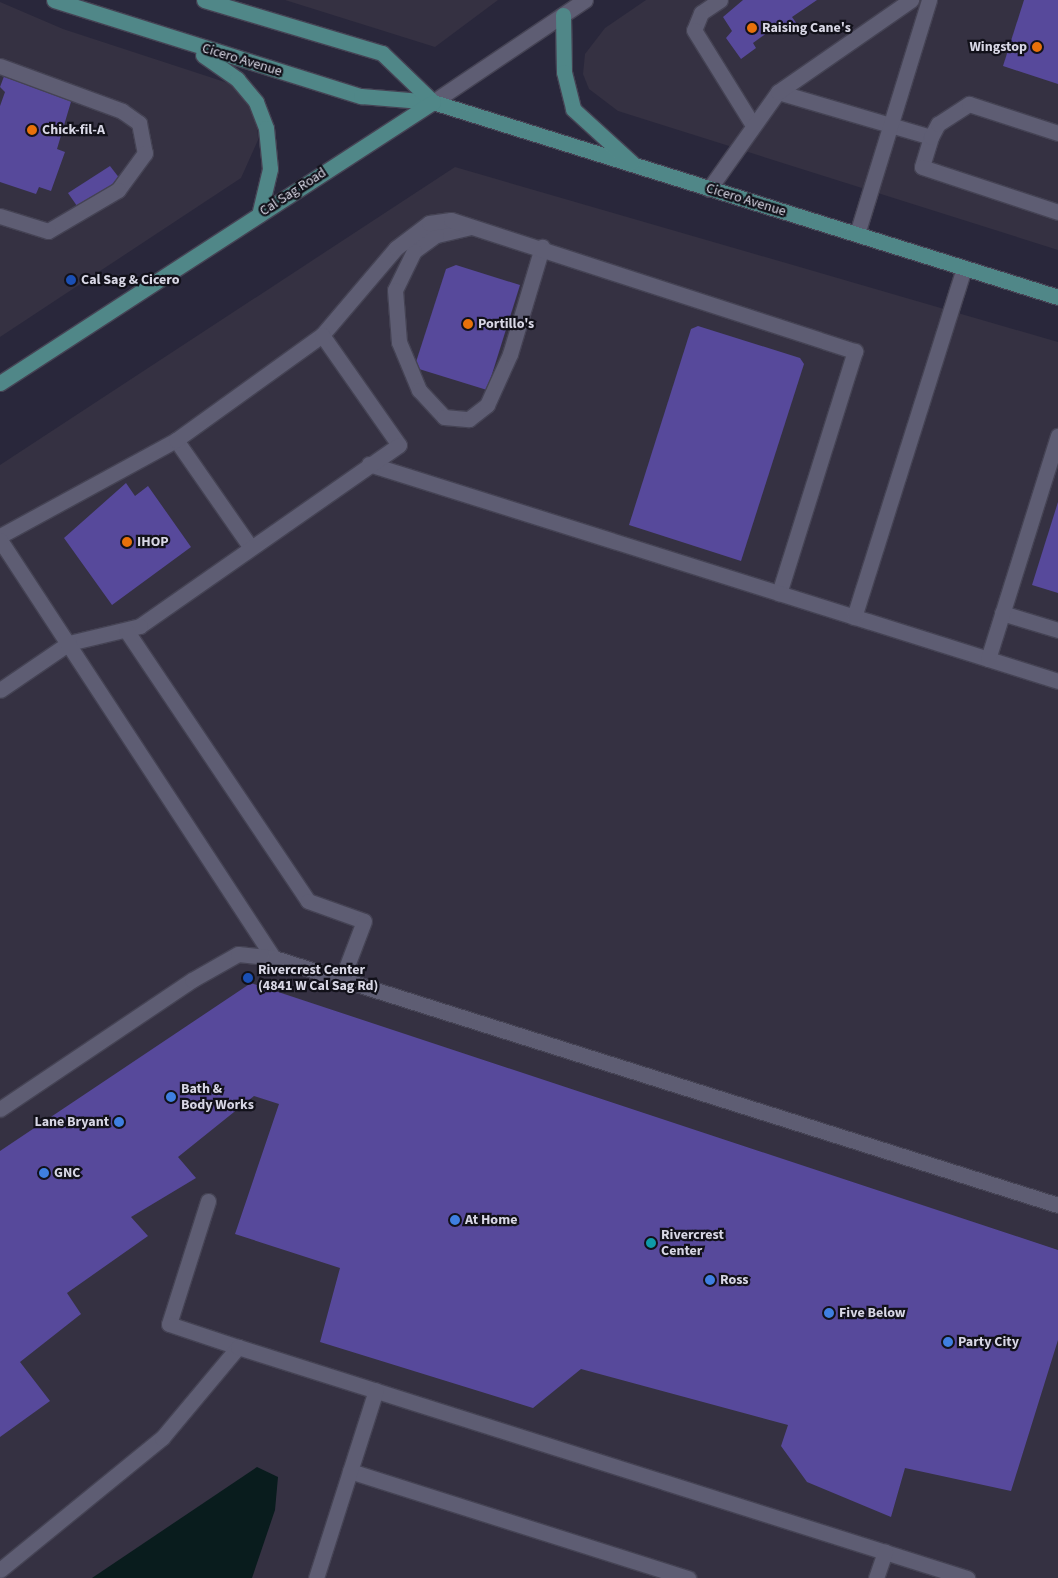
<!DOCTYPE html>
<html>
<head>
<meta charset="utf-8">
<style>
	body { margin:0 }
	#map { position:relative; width:1058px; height:1578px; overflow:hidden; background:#29273b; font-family:"Source Sans 3",sans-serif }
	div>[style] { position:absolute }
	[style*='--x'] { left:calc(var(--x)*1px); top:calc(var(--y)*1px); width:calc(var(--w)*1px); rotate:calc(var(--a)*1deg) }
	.commercial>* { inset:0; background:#353142 }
	.water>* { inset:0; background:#091c1d }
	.building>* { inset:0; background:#57499b }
	.roads { filter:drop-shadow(1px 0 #454354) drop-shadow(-1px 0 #454354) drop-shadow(0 1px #454354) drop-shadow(0 -1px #454354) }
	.minor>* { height:15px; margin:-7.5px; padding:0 7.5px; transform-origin:7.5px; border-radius:7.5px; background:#5e5d73 }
	.major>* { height:15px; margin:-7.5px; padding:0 7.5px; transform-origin:7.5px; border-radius:7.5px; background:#508788 }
	.dots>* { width:14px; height:14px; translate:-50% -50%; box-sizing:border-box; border:2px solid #12111a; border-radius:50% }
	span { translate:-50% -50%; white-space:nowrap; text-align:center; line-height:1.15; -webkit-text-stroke:4.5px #12111a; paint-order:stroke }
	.poi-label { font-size:14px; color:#d8d7e5; font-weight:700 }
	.left { translate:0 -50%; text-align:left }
	.right { translate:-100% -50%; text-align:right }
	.street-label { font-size:14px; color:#d8d7e5 }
</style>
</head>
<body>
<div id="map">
	<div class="commercial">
		<div style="clip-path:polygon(285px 0,498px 0,435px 47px)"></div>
		<div style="clip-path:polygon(646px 0,1058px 0,1058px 250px,618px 111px,589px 89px,583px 74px,585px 54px,605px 28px)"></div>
		<div style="clip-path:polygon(0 2px,63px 29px,234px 85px,257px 119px,258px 140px,241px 178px,0 337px)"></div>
		<div style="clip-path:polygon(455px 167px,1058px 342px,1058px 1578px,0 1578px,0 465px)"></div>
	</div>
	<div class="water">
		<div style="clip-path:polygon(257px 1467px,278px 1477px,275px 1510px,252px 1578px,92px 1578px)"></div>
	</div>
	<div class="building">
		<div style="clip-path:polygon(743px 0,817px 0,792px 17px,797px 24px,784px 33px,778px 25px,753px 43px,756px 48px,741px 59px,726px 38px,732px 31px,723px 17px)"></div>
		<div style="clip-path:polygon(1024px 0,1058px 0,1058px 84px,1003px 66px)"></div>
		<div style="clip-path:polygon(6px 71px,73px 95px,57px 149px,65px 152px,51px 191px,39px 187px,36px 194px,0 182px,0 106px,5px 92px,0 87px)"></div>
		<div style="clip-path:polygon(110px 166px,127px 188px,86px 219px,68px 193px)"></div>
		<div style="clip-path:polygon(456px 265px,520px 285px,487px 390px,419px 369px,416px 362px,446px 269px)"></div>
		<div style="clip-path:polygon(698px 326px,800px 358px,804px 364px,741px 561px,629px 525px,691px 329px)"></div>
		<div style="clip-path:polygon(126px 483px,135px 496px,148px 486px,191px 547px,112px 605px,64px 538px)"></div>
		<div style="clip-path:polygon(1058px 502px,1058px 593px,1032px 585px)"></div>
		<div style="clip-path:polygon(251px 983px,1058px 1250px,1058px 1340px,1011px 1491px,905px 1468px,891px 1517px,807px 1482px,781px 1446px,788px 1425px,581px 1369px,533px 1408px,320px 1342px,340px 1268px,235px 1234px,279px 1104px,254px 1096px,178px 1157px,196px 1178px,131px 1217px,148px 1236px,67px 1293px,81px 1314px,20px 1362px,50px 1401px,0 1437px,0 1151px)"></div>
	</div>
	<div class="roads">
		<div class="minor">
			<div style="--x:720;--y:0;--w:23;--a:146"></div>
			<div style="--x:701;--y:13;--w:18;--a:112"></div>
			<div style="--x:694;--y:30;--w:112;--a:58.2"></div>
			<div style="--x:0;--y:66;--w:130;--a:20.2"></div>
			<div style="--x:122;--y:111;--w:21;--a:35"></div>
			<div style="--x:139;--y:123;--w:31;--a:79"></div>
			<div style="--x:145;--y:153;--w:46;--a:126.1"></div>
			<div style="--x:118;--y:190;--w:81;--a:149.6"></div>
			<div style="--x:48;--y:231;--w:50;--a:-162.6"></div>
			<div style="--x:778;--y:92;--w:159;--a:16.4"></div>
			<div style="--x:931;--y:137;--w:31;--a:107"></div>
			<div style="--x:922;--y:167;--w:143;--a:18.3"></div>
			<div style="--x:433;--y:102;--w:183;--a:-33.9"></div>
			<div style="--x:931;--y:137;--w:15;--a:-62"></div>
			<div style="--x:938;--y:124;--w:37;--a:-33"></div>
			<div style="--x:969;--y:104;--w:94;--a:18"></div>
			<div style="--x:709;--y:189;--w:119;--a:-54.6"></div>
			<div style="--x:778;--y:92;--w:162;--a:-34.7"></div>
			<div style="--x:471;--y:227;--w:36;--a:167"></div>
			<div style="--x:436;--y:235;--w:27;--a:144"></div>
			<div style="--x:414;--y:251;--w:43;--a:116"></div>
			<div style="--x:395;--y:290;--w:52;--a:85.6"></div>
			<div style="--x:399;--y:342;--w:52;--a:67.4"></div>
			<div style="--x:419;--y:390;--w:37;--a:47"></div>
			<div style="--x:444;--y:417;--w:25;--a:5"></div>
			<div style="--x:469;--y:419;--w:23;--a:-38"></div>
			<div style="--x:487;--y:405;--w:56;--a:-65.7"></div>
			<div style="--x:510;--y:354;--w:112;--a:-73.3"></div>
			<div style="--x:857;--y:234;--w:245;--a:-72.9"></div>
			<div style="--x:322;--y:335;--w:114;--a:-49.6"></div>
			<div style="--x:396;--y:248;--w:41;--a:-37.1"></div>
			<div style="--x:429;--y:223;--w:22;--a:-8"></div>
			<div style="--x:451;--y:220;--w:425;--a:18"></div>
			<div style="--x:855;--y:351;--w:254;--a:107.4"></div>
			<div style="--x:176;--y:440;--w:131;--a:55.2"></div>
			<div style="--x:369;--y:464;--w:722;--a:17.48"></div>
			<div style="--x:0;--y:536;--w:200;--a:-28.6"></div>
			<div style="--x:176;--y:440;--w:180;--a:-35.7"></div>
			<div style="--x:322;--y:335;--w:134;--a:55"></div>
			<div style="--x:399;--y:445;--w:316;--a:145.1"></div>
			<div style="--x:140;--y:626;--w:73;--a:166.5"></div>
			<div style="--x:69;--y:643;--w:83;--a:145.7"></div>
			<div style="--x:0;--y:540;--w:500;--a:56.8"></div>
			<div style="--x:1002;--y:613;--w:59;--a:16.9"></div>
			<div style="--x:854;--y:617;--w:366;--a:-72.5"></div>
			<div style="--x:126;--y:630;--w:326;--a:56.1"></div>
			<div style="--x:308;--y:901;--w:59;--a:19.7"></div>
			<div style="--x:364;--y:921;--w:62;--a:110.8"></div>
			<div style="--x:988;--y:659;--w:234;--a:-72.6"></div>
			<div style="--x:0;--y:1109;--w:231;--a:-33.9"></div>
			<div style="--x:192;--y:980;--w:53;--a:-29.5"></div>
			<div style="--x:238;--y:954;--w:36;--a:6"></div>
			<div style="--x:274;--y:958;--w:822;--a:17.49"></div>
			<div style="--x:208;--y:1201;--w:129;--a:107.6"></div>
			<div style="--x:169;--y:1324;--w:73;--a:18.4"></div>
			<div style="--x:350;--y:1471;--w:355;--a:17.6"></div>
			<div style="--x:0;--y:1570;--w:209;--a:-39.2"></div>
			<div style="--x:162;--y:1438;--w:119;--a:-50.1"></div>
			<div style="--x:238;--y:1347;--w:765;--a:17.58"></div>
			<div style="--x:316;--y:1578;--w:197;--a:-72.3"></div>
			<div style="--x:876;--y:1578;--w:28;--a:-71"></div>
		</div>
		<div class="major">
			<div style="--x:54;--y:0;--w:322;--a:17.4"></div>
			<div style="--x:361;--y:96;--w:72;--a:4.8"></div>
			<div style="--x:433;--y:102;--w:655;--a:17.33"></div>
			<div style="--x:204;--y:0;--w:186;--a:16.6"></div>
			<div style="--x:382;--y:53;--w:71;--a:43.9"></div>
			<div style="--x:563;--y:15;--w:57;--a:89"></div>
			<div style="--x:564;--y:72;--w:38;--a:76"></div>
			<div style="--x:573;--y:109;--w:79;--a:42.4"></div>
			<div style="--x:203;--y:55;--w:42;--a:35.2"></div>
			<div style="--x:237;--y:79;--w:30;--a:50"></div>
			<div style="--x:256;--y:102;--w:28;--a:69"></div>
			<div style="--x:266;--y:128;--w:41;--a:84.4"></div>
			<div style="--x:270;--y:169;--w:47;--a:103.4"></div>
			<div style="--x:0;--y:383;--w:516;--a:-32.98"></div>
		</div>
	</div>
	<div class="dots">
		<div style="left:752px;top:28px;background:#e8710a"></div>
		<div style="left:1037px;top:47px;background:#e8710a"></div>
		<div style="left:32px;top:130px;background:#e8710a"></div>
		<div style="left:71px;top:280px;background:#1a4fb4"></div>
		<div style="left:468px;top:324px;background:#e8710a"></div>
		<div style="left:127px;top:542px;background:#e8710a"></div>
		<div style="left:248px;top:978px;background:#1a4fb4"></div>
		<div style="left:171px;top:1097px;background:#3f7fe0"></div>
		<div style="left:119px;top:1122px;background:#3f7fe0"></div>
		<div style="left:44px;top:1173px;background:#3f7fe0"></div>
		<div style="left:455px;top:1220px;background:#3f7fe0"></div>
		<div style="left:651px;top:1243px;background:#0f9aa8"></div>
		<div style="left:710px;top:1280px;background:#3f7fe0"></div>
		<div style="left:829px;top:1313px;background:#3f7fe0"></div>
		<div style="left:948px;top:1342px;background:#3f7fe0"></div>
	</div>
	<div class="poi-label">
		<span class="left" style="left:762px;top:28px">Raising Cane's</span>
		<span class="right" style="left:1027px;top:47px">Wingstop</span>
		<span class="left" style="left:42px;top:130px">Chick-fil-A</span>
		<span class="left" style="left:81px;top:280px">Cal Sag &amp; Cicero</span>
		<span class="left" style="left:478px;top:324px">Portillo's</span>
		<span class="left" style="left:137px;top:542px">IHOP</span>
		<span class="left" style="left:258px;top:978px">Rivercrest Center<br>(4841 W Cal Sag Rd)</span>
		<span class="left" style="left:181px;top:1097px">Bath &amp;<br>Body Works</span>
		<span class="right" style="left:109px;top:1122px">Lane Bryant</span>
		<span class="left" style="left:54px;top:1173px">GNC</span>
		<span class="left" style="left:465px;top:1220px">At Home</span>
		<span class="left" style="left:661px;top:1243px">Rivercrest<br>Center</span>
		<span class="left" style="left:720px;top:1280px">Ross</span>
		<span class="left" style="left:839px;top:1313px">Five Below</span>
		<span class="left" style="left:958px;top:1342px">Party City</span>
	</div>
	<div class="street-label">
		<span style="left:242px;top:60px;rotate:17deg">Cicero Avenue</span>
		<span style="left:293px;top:192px;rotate:-33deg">Cal Sag Road</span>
		<span style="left:746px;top:200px;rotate:17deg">Cicero Avenue</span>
	</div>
</div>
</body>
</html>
